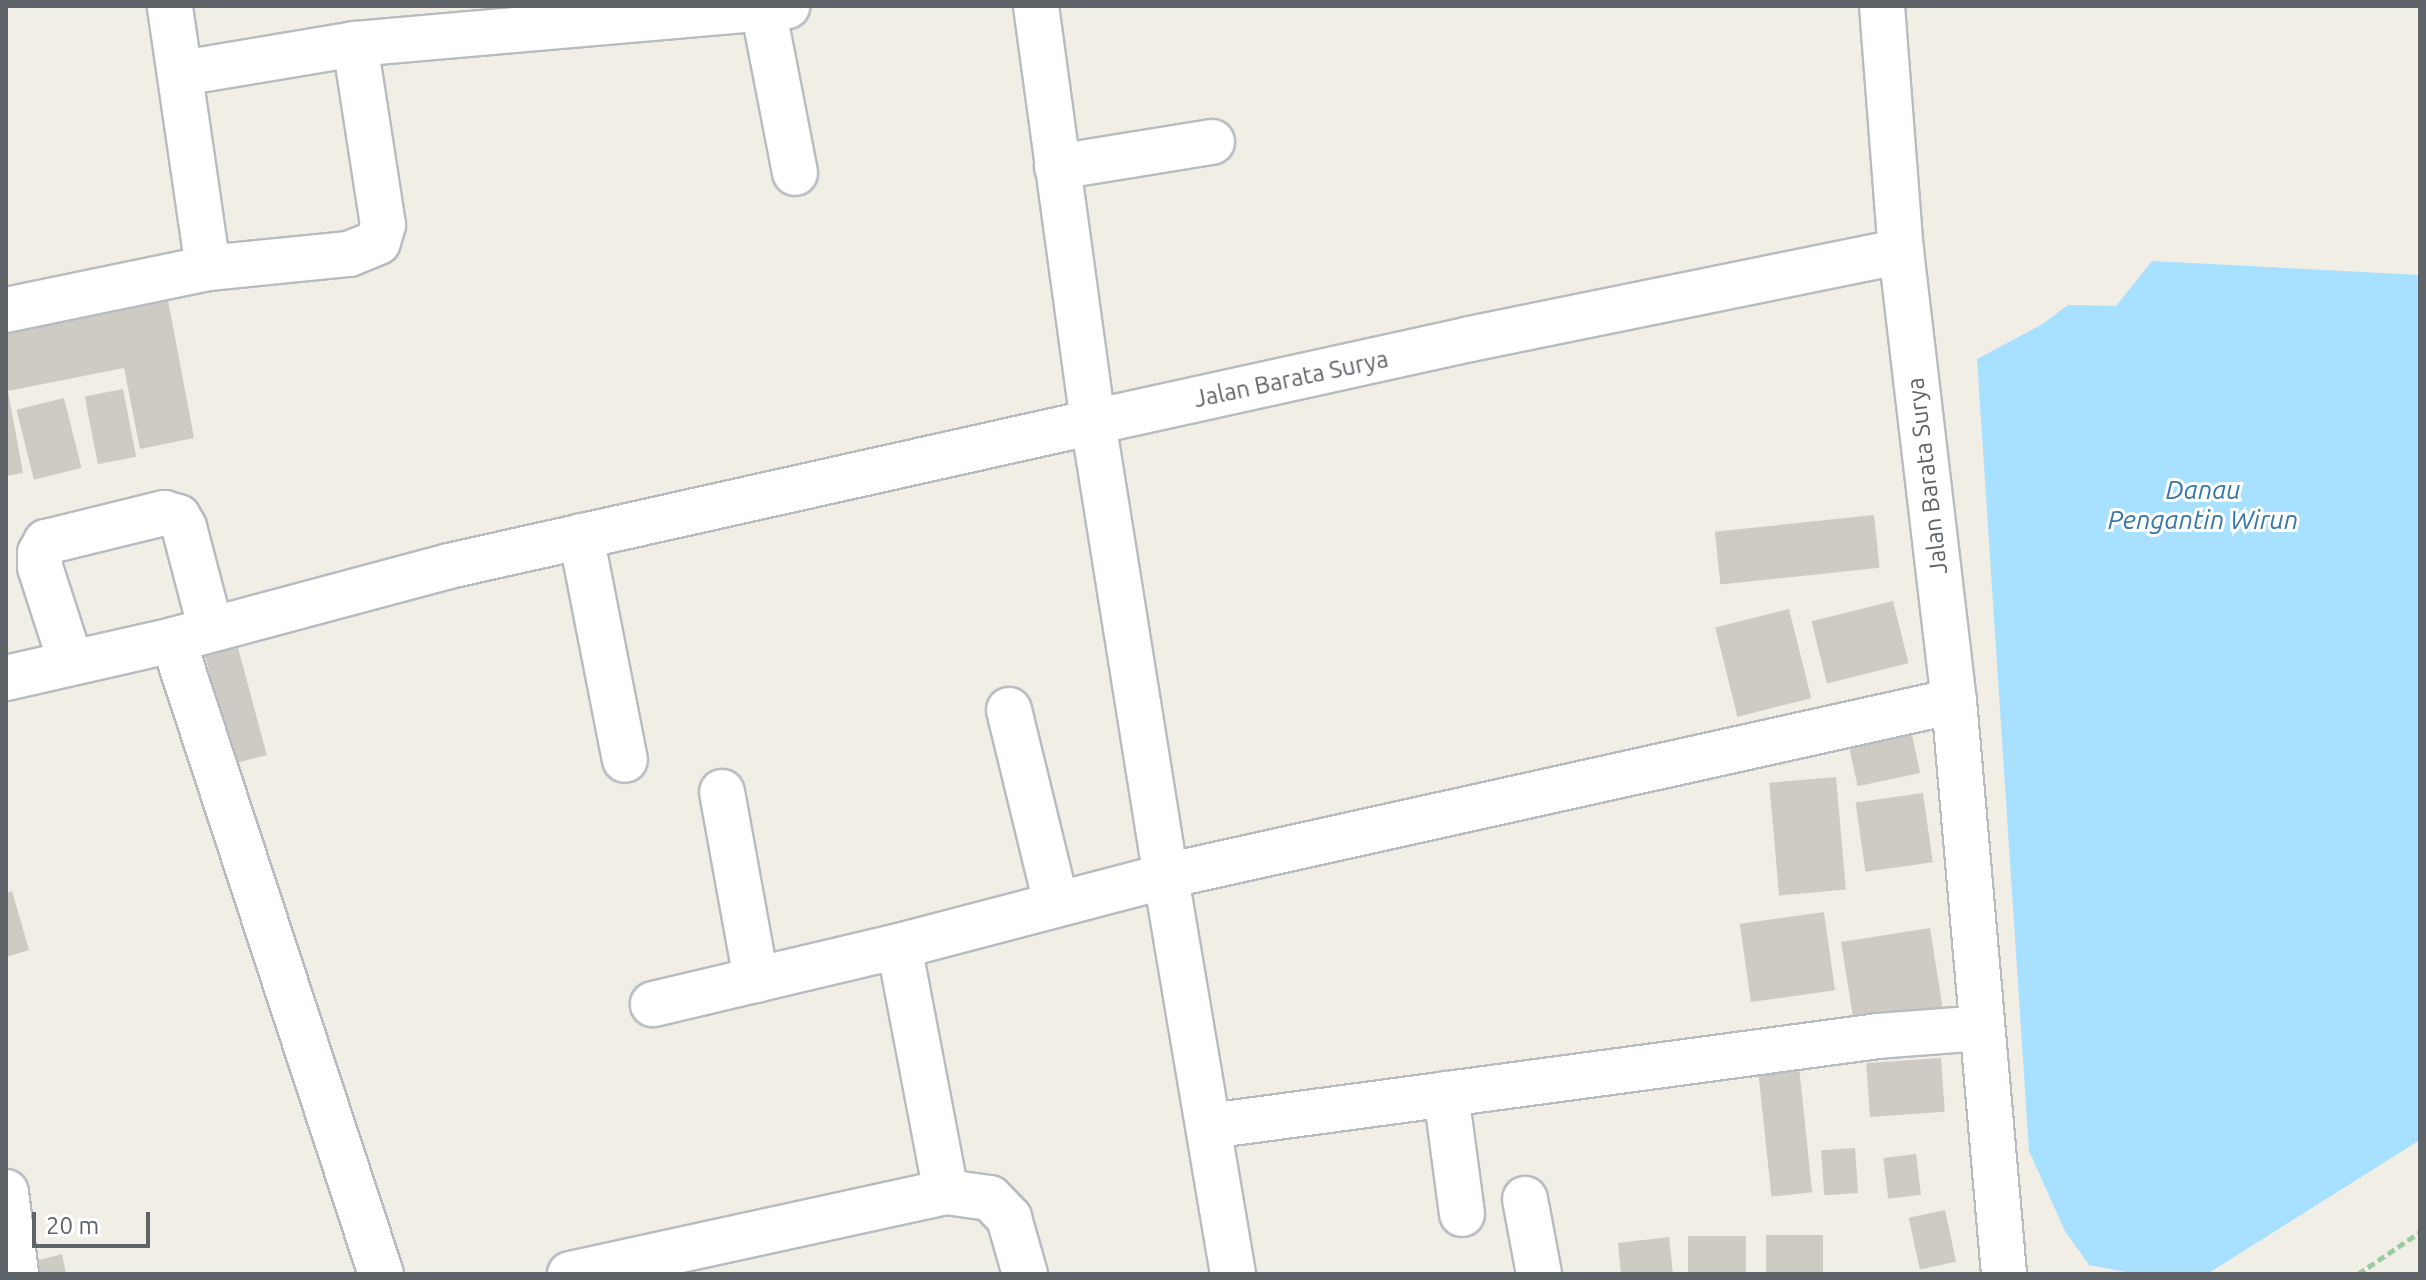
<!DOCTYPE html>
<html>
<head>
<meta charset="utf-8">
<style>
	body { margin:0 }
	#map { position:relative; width:2426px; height:1280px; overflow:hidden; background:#f1eee6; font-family:Ubuntu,sans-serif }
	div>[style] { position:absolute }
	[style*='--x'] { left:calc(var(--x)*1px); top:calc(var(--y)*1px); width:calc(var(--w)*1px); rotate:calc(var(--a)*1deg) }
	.water>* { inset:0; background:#a8e0ff }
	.building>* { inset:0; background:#cecbc5; transform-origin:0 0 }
	.path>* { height:5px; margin-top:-2.5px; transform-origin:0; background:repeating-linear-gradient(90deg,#99cca3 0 8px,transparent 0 12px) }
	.roads { filter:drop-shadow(2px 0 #b8bcc0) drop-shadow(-2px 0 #b8bcc0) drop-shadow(0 2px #b8bcc0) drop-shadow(0 -2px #b8bcc0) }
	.minor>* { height:44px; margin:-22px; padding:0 22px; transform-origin:22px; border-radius:22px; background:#fff }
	span { translate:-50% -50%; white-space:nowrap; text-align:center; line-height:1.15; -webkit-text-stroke:6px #fff; paint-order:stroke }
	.street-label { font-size:24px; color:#5d6367 }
	.water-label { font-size:26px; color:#3777a7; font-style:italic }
	.frame { position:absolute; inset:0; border:8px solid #5d6367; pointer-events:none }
	.scale { position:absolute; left:32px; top:1212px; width:118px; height:36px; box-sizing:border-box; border:4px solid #5d6367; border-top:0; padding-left:10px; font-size:24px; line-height:28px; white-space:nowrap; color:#5d6367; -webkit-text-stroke:6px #fff; paint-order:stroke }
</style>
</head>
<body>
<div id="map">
	<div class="water">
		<div style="clip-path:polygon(2152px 261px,2420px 275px,2420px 1140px,2207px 1274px,2137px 1274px,2089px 1265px,2065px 1231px,2029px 1151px,1977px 359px,2041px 325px,2068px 305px,2116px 306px)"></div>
	</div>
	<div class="building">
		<div style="clip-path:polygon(168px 300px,194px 438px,140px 449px,124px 368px,8px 391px,23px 473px,6px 476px,6px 332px)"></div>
		<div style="left:123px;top:389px;width:69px;height:39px;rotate:79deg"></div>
		<div style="left:64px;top:398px;width:72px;height:49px;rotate:76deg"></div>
		<div style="left:1874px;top:515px;width:53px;height:160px;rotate:84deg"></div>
		<div style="left:1893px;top:601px;width:64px;height:84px;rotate:76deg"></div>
		<div style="left:1789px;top:609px;width:92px;height:76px;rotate:76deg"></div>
		<div style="left:236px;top:640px;width:119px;height:34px;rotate:75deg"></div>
		<div style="left:1911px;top:730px;width:44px;height:64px;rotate:78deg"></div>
		<div style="left:1836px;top:777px;width:113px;height:67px;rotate:85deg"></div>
		<div style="left:1923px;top:793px;width:70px;height:68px;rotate:82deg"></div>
		<div style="clip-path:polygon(12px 891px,29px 950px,6px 957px,6px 893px)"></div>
		<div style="left:1824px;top:912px;width:79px;height:85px;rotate:82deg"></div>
		<div style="left:1930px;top:928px;width:90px;height:90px;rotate:81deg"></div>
		<div style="left:1941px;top:1058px;width:54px;height:75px;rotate:86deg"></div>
		<div style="left:1799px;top:1067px;width:126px;height:41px;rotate:84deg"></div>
		<div style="left:1855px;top:1148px;width:45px;height:34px;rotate:86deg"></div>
		<div style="left:1916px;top:1154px;width:41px;height:33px;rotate:83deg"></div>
		<div style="left:1945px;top:1210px;width:53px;height:37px;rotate:78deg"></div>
		<div style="left:1823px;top:1235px;width:39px;height:57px;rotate:90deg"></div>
		<div style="left:1746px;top:1236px;width:38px;height:58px;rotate:90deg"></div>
		<div style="clip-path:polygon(1669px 1237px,1673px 1274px,1621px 1274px,1618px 1243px)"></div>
		<div style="clip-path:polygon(62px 1254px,66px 1274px,30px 1274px,27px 1263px)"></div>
	</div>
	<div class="path">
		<div style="--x:2358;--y:1274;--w:75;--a:-34.1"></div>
	</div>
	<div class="roads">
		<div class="minor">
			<div style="--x:1036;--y:6;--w:420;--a:82.2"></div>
			<div style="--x:1093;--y:422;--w:386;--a:-12.4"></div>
			<div style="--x:1470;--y:339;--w:440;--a:-11.5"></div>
			<div style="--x:1882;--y:6;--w:246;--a:85.6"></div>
			<div style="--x:1901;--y:251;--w:453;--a:83.3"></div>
			<div style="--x:763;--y:8;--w:168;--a:79"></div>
			<div style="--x:182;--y:73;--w:175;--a:-9.5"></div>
			<div style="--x:355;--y:44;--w:434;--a:-5"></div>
			<div style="--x:1057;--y:167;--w:157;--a:-9.2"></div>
			<div style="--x:208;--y:268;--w:142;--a:-5.7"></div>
			<div style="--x:349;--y:254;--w:31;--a:-22"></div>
			<div style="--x:378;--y:242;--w:18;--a:-74"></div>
			<div style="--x:383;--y:225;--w:183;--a:-98.8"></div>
			<div style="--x:6;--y:310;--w:206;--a:-11.7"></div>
			<div style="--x:208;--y:268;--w:265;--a:-98.3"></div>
			<div style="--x:581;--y:536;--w:228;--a:78.9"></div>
			<div style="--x:173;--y:640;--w:667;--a:71.84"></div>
			<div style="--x:71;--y:663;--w:101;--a:-107.9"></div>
			<div style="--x:40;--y:567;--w:14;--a:-90"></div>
			<div style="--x:40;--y:553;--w:13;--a:-61"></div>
			<div style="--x:46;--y:542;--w:122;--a:-13.8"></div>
			<div style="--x:164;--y:513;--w:15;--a:16"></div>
			<div style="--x:178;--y:517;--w:12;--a:59"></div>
			<div style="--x:184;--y:527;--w:106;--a:75.3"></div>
			<div style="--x:6;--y:678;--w:171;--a:-12.8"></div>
			<div style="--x:173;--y:640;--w:286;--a:-15"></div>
			<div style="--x:449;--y:566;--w:660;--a:-12.6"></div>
			<div style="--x:1093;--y:422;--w:460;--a:80.9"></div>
			<div style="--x:1166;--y:876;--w:276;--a:165.3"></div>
			<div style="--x:899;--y:946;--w:253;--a:166.7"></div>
			<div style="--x:1009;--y:710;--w:199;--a:76.3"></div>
			<div style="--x:722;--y:792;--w:191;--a:79.7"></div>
			<div style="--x:899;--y:946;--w:250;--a:79.2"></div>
			<div style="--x:946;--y:1192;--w:44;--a:7.8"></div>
			<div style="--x:990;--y:1198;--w:28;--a:46"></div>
			<div style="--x:1009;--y:1218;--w:58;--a:74.1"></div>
			<div style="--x:1446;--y:1094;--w:121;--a:82.4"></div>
			<div style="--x:1210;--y:1126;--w:674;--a:-7.67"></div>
			<div style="--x:1878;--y:1036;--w:104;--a:-4.4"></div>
			<div style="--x:6;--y:1192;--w:83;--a:83"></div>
			<div style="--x:1525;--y:1199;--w:76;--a:79.4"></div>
			<div style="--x:570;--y:1274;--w:385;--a:-12.3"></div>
			<div style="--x:1233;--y:1274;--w:404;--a:-99.6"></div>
			<div style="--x:1166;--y:876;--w:807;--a:-12.52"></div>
			<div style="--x:1954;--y:701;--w:575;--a:85.01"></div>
		</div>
	</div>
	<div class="street-label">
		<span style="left:1291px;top:379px;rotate:-12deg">Jalan Barata Surya</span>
		<span style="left:1927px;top:476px;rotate:-97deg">Jalan Barata Surya</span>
	</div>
	<div class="water-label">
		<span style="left:2203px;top:505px">Danau<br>Pengantin Wirun</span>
	</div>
	<div class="frame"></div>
	<div class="scale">20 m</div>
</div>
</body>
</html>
